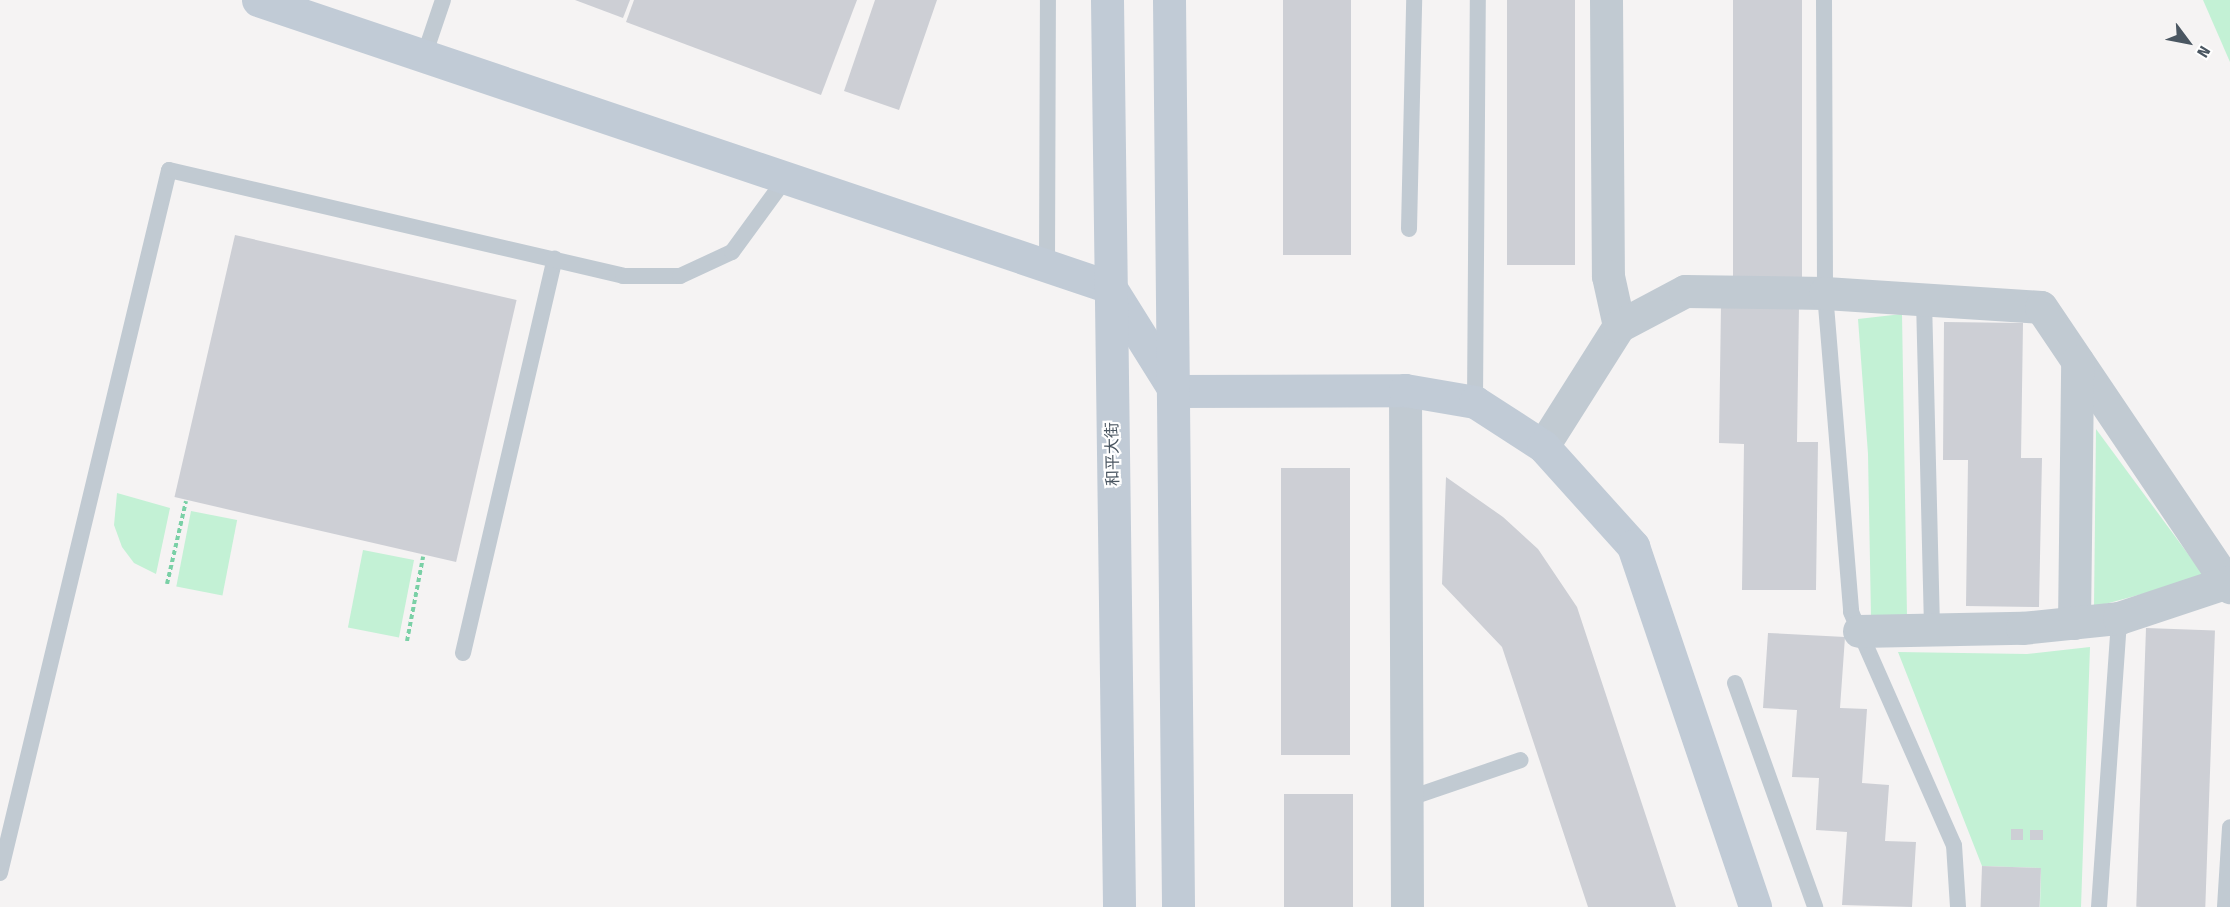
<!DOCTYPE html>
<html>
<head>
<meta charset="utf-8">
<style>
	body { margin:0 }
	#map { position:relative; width:2230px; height:907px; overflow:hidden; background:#f5f3f3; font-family:"Fira Sans Condensed","Noto Sans SC",sans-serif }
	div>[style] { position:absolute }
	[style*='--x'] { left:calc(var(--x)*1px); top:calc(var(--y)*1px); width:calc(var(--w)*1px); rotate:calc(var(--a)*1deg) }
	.green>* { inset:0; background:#c3f1d5; transform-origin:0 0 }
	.building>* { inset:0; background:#cdcfd5; transform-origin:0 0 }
	.path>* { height:4px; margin-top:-2px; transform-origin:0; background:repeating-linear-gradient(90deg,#7ad0a6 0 4.5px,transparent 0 7.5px) }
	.lane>* { height:16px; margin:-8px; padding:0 8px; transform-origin:8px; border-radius:8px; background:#c1cad2 }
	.street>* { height:33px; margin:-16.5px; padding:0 16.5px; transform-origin:16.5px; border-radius:16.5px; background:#c1cad2 }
	.secondary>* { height:33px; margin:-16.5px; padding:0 16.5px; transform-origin:16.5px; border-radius:16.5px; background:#c1cbd6 }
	span { translate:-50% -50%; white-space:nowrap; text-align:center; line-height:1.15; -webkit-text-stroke:4.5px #fff; paint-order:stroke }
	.street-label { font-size:16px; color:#4a5661 }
	.north { position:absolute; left:2158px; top:12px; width:60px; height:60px; -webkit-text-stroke:4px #fff; paint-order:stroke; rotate:122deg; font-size:16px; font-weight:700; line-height:24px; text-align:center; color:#4a5661 }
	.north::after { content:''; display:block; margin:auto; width:21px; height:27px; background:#4a5661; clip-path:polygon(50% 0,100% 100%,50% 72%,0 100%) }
</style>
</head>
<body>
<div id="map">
	<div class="green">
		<div style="clip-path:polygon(2203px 0,2230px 0,2230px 62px)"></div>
		<div style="clip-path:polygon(1902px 314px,1907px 616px,1871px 617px,1868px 454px,1858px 319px)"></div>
		<div style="clip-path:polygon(2096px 429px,2205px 577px,2094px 607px)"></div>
		<div style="clip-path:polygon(117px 493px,170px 508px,156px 574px,134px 563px,122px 547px,114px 525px)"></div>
		<div style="left:191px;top:511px;width:47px;height:77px;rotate:11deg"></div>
		<div style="left:363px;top:550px;width:52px;height:79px;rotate:11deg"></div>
		<div style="clip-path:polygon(2090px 647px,2081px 907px,2040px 907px,2041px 868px,1982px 866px,1898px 652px,2027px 654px)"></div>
	</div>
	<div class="building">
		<div style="clip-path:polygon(575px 0,630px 0,623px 18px)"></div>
		<div style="clip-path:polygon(634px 0,857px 0,821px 95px,626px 22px)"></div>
		<div style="clip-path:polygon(875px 0,937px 0,899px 110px,844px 91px)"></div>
		<div style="left:1283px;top:0;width:68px;height:255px"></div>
		<div style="left:1507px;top:0;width:68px;height:265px"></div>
		<div style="left:1733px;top:0;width:69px;height:277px"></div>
		<div style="left:235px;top:235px;width:289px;height:269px;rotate:13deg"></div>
		<div style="clip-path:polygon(1721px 305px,1799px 306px,1797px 442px,1818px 442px,1816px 590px,1742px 590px,1744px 444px,1719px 443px)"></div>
		<div style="clip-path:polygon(1944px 322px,2023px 323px,2021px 458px,2042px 458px,2039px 607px,1966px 606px,1968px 460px,1943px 460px)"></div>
		<div style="left:1281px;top:468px;width:69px;height:287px"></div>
		<div style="clip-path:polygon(1446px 477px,1503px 517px,1538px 549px,1577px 607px,1676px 907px,1588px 907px,1502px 647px,1442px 584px)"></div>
		<div style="left:2146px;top:628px;width:69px;height:279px;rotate:2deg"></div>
		<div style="clip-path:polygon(1768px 633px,1845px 637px,1840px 708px,1867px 709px,1862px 783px,1889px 785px,1885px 841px,1916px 842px,1912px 907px,1842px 905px,1847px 832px,1816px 830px,1819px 778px,1792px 777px,1797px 710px,1763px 708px)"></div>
		<div style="left:1284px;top:794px;width:69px;height:113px"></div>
		<div style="left:2011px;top:829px;width:12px;height:11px"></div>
		<div style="left:2030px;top:830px;width:13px;height:10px"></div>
		<div style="left:1982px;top:866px;width:59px;height:41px;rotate:2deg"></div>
	</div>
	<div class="path">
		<div style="--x:167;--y:584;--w:85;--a:-77.1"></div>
		<div style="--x:407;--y:641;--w:86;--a:-79.2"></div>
	</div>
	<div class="lane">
		<div style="--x:1824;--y:0;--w:293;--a:89.8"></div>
		<div style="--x:1825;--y:293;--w:320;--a:85.3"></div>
		<div style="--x:1851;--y:612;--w:255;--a:66.2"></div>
		<div style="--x:1954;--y:845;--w:62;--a:86.3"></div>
		<div style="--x:424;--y:56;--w:59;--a:-71.3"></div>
		<div style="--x:1409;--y:229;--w:229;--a:-88.7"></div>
		<div style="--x:1047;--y:266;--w:266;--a:-89.8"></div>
		<div style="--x:1924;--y:300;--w:330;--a:88.6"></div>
		<div style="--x:1475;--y:402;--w:402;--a:-89.6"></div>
		<div style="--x:463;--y:653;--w:405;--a:-76.9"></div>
		<div style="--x:1735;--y:683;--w:238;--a:70.3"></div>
		<div style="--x:1407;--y:799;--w:120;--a:-18.9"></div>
		<div style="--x:0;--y:873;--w:723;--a:-76.48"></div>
		<div style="--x:169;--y:170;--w:466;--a:13.1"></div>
		<div style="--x:623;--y:276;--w:57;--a:0"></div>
		<div style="--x:680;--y:276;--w:57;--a:-24.8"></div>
		<div style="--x:732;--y:252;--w:92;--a:-53.9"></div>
		<div style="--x:2099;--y:907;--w:290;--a:-86"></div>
		<div style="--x:2225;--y:907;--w:80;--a:-86.4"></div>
	</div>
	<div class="street">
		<div style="--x:1606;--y:0;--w:276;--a:89.6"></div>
		<div style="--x:1608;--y:276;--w:51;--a:77.6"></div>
		<div style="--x:1405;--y:390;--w:517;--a:89.78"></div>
		<div style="--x:1543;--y:446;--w:142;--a:-57.7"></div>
		<div style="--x:1619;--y:326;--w:75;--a:-27.9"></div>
		<div style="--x:1685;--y:291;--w:140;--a:0.8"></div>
		<div style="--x:1825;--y:293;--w:216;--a:3.7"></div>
		<div style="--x:2041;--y:307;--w:338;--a:56"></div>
		<div style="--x:2074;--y:623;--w:262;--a:-89.3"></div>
		<div style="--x:1859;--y:631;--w:163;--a:-1.1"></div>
		<div style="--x:2022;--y:628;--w:98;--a:-5.9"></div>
		<div style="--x:2119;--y:618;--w:114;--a:-18.4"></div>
	</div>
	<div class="secondary">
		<div style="--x:258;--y:0;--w:899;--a:18.62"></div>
		<div style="--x:1110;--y:287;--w:123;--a:58"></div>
		<div style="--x:1175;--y:391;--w:230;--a:-0.2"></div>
		<div style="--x:1405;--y:390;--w:71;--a:9.7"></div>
		<div style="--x:1475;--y:402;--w:81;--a:32.9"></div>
		<div style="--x:1543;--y:446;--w:135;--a:48"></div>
		<div style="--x:1633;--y:546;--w:381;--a:71.3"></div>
		<div style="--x:1107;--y:0;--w:907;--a:89.24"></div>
		<div style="--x:1169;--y:0;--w:907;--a:89.43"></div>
	</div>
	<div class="street-label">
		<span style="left:1113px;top:454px;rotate:-91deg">和平大街</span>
	</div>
	<div class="north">N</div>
</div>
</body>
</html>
